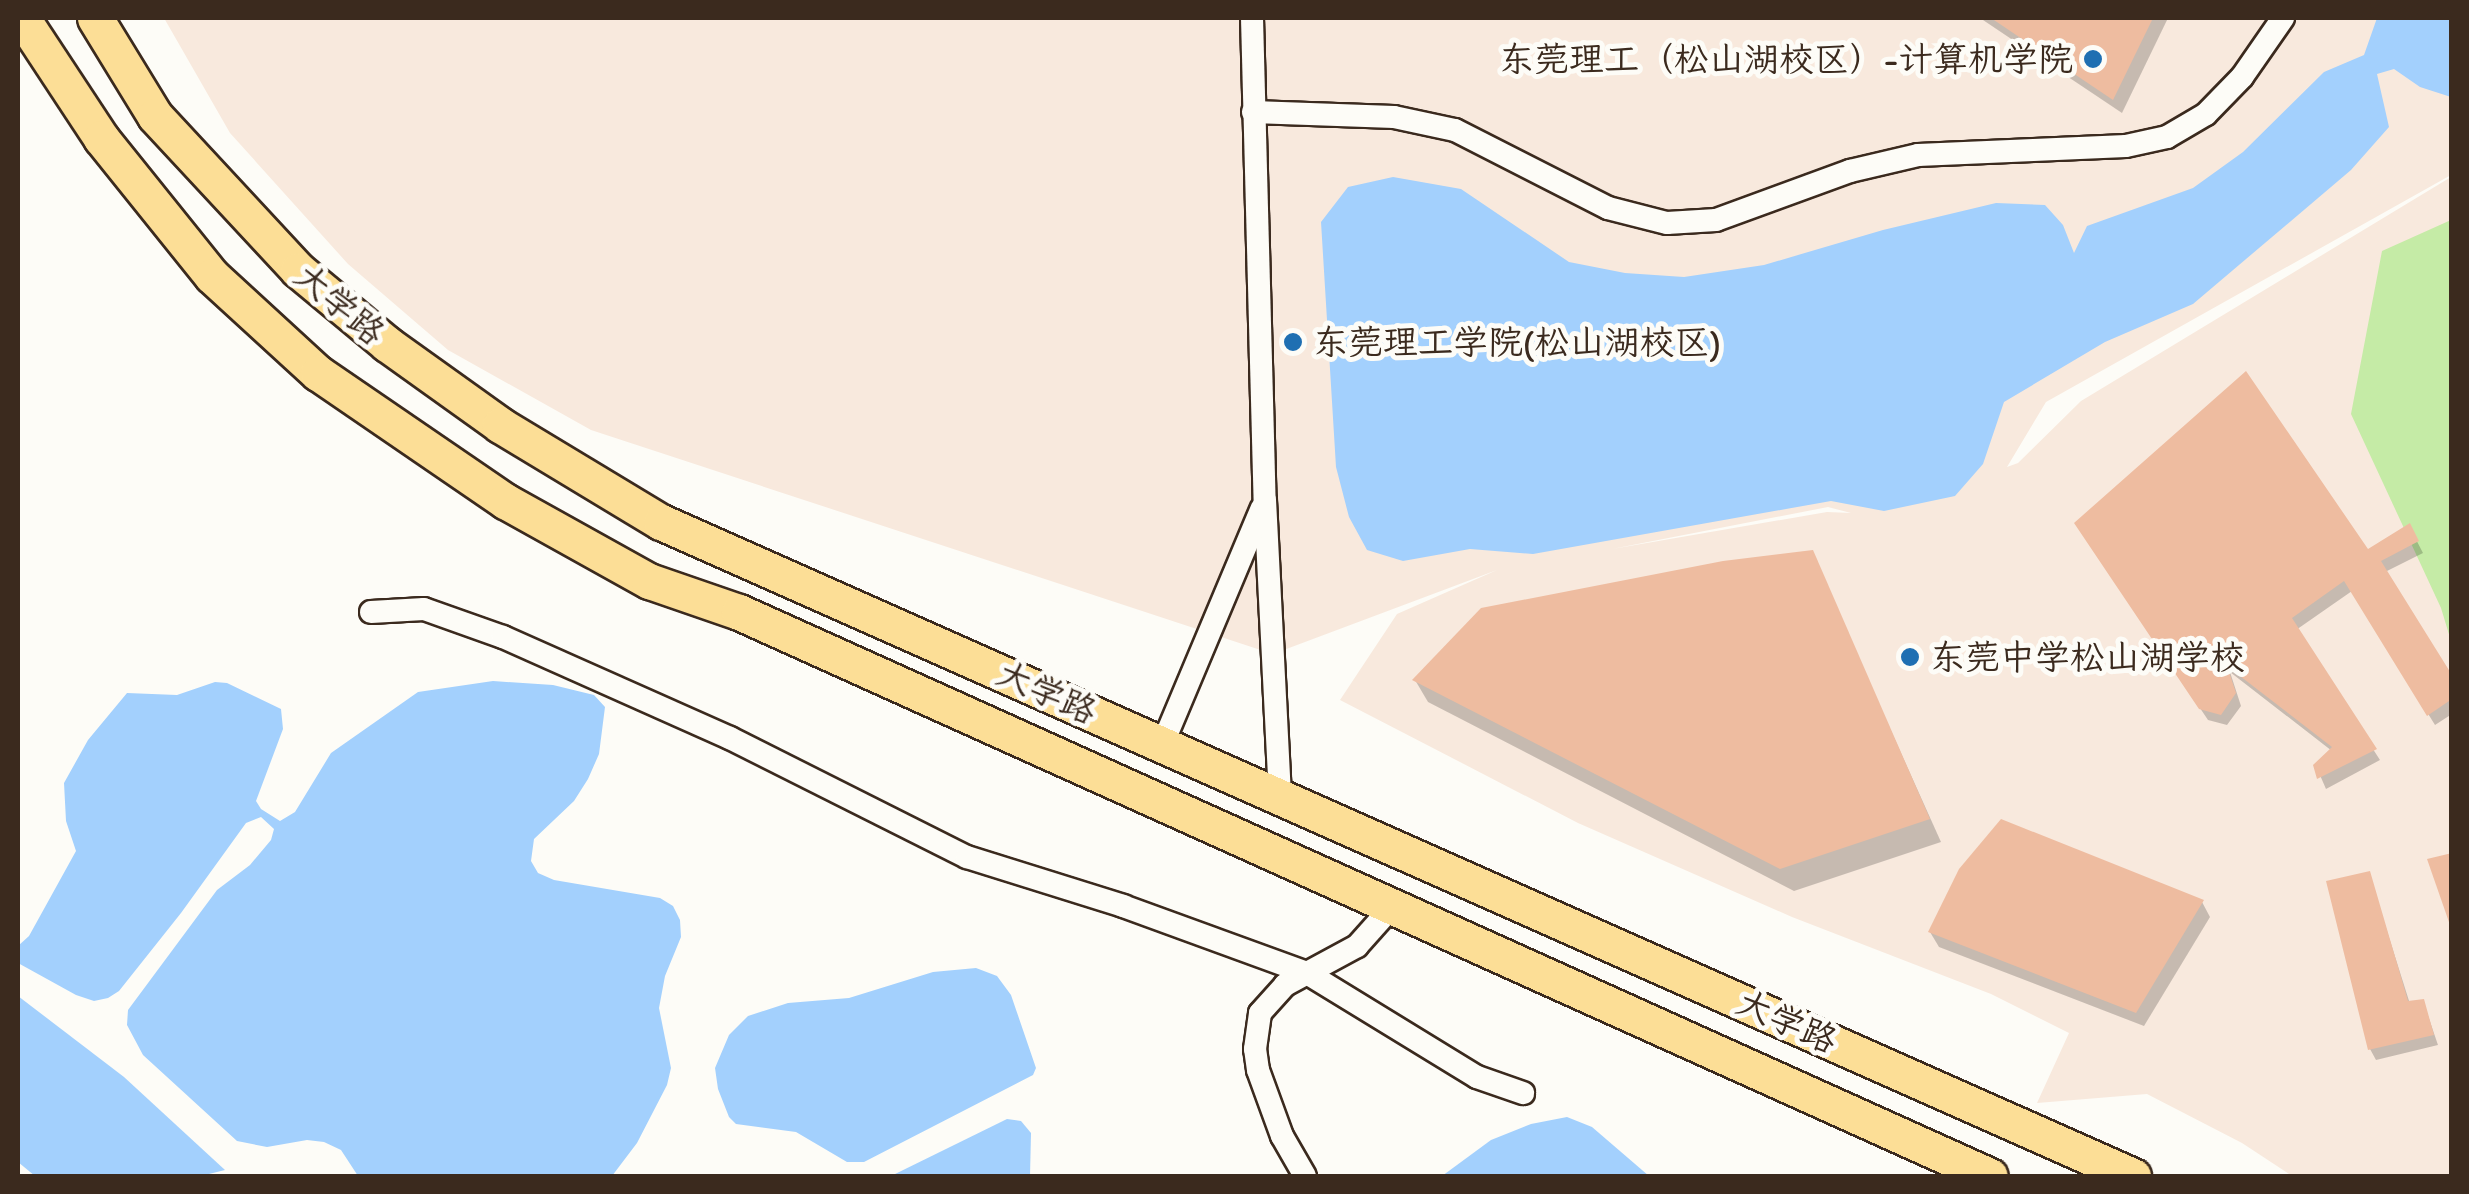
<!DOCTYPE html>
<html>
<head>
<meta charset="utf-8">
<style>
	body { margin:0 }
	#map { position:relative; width:2469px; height:1194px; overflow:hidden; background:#fdfcf7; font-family:Itim,"LXGW WenKai TC",sans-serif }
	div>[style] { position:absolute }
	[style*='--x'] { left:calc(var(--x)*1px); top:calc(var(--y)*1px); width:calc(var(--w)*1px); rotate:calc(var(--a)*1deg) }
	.built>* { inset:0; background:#f8e9dd }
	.green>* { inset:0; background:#c5eba6 }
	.water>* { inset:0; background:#a3d0fd }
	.shadow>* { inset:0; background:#0003 }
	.building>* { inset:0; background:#eebca0 }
	.roads { filter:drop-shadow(2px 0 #3b2a1e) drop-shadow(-2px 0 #3b2a1e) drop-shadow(0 2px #3b2a1e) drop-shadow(0 -2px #3b2a1e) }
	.street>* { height:22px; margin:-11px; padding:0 11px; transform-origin:11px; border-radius:11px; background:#fdfcf7 }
	.primary>* { height:35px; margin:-17.5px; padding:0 17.5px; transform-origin:17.5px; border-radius:17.5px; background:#fcde96 }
	.dots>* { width:28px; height:28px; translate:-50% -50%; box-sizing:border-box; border:5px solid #fdfcf7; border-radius:50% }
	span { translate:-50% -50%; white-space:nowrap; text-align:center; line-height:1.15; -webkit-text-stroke:10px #fdfcf7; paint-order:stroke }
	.poi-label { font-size:35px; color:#3b2a1e }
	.right { translate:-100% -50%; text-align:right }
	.left { translate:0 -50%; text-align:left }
	.street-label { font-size:35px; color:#3b2a1e }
	.frame { position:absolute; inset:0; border:20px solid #3b2a1e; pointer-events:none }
</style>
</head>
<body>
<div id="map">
	<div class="built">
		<div style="clip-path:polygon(evenodd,164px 18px,2451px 18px,2451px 175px,2046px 402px,2007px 467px,2018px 463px,2081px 401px,2451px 177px,2451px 1176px,2292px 1176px,2242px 1143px,2147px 1094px,2037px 1103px,2069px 1033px,1991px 994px,1792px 917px,1578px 823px,1340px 700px,1397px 614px,1497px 570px,1273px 654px,591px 430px,448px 350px,348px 264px,230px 133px,164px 18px,1828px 507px,1851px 513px,1827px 512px,1612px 549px,1828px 507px)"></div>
	</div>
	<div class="green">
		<div style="clip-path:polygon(2451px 220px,2451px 641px,2441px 608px,2351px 414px,2382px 251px)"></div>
	</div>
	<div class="water">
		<div style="clip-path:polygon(2377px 18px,2451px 18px,2451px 97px,2420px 87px,2394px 69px,2377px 74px,2389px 127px,2351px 170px,2193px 304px,2105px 342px,2004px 402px,1983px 464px,1955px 496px,1884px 511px,1831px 501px,1533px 554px,1470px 549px,1403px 561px,1367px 550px,1349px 517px,1336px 467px,1321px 222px,1348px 187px,1393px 177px,1461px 189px,1569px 262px,1625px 273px,1684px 277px,1764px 265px,1883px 230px,1996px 203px,2045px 205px,2063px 225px,2074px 253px,2087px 226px,2193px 188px,2243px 152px,2324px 72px,2364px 55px)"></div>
		<div style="clip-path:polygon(493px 681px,553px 685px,594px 695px,605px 707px,599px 754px,588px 779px,574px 801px,534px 839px,531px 861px,538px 873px,554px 880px,660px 898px,673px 906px,680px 920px,681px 937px,665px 976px,659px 1008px,671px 1068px,667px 1085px,637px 1143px,612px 1176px,358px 1176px,341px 1150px,324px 1142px,307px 1140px,267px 1147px,237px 1141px,143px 1055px,127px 1025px,128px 1010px,217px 890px,250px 865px,271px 840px,274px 829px,261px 817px,246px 823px,181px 913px,119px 991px,108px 998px,94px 1001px,76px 995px,18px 963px,18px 946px,29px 936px,76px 851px,66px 821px,64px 783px,88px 740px,127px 693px,177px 695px,215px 682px,227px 683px,281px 709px,283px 729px,256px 801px,261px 809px,280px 821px,295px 812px,331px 753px,418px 692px)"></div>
		<div style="clip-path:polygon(976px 968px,997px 976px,1011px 995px,1036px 1068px,1033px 1075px,864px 1162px,847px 1162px,796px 1132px,736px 1124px,729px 1117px,718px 1089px,715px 1068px,729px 1035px,748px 1016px,788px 1003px,849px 998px,933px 972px)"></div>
		<div style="clip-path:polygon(18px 996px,124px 1077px,225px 1170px,201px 1176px,35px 1176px,18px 1162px)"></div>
		<div style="clip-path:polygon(1567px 1117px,1592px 1127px,1649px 1176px,1442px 1176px,1491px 1140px,1531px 1124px)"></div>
		<div style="clip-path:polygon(1007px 1119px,1021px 1121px,1031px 1133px,1030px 1176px,891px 1176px)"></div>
	</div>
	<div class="shadow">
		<div style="clip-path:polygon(1980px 18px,2168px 18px,2122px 113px)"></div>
		<div style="clip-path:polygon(2409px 526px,2423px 553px,2385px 572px,2452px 680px,2452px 714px,2435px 725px,2352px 591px,2296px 630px,2380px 760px,2326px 789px,2316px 766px,2332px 751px,2230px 672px,2241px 706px,2227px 725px,2208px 720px,2084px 535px,2367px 552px)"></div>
		<div style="clip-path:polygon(1811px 553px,1941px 842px,1794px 891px,1428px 702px,1415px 680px)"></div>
		<div style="clip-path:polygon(2369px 874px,2410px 1004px,2423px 1001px,2438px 1045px,2376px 1060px,2370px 1049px)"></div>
		<div style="clip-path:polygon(2202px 902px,2210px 917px,2144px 1026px,1939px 947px,1930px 932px)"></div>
	</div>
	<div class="building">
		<div style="clip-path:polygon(1991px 18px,2153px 18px,2113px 100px)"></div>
		<div style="clip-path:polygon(2246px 371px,2368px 549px,2410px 523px,2419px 541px,2381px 561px,2452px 675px,2452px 699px,2427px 716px,2344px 581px,2292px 618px,2377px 749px,2317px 779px,2313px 765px,2332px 747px,2227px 666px,2236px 693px,2221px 715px,2199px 709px,2074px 523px)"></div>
		<div style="clip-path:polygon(1813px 550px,1930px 819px,1780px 869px,1412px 680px,1481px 608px,1723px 561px)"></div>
		<div style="clip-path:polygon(2001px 819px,2204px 900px,2136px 1013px,1928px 932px,1959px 869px)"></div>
		<div style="clip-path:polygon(2452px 853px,2452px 925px,2450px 925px,2427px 859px)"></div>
		<div style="clip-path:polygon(2370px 871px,2408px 1001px,2424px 999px,2434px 1035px,2368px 1050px,2326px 881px)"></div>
	</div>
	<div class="roads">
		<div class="street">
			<div style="--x:1252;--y:18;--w:482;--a:88.5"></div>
			<div style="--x:1265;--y:500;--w:295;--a:87.1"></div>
			<div style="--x:1253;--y:112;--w:141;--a:2"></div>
			<div style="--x:1394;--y:117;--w:62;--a:12"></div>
			<div style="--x:1455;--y:130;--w:172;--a:27"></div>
			<div style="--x:1608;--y:208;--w:61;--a:14.3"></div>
			<div style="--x:1667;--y:223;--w:49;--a:-3.5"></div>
			<div style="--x:1716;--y:220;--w:143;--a:-20.1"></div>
			<div style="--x:1850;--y:171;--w:70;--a:-13.2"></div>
			<div style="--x:1918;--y:155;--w:208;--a:-2.5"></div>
			<div style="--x:2126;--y:146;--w:42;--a:-12.4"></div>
			<div style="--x:2167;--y:137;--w:45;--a:-30.5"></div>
			<div style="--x:2206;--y:114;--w:52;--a:-45.8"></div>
			<div style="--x:2242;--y:77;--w:72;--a:-55.2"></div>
			<div style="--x:371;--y:612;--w:53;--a:-3.2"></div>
			<div style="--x:424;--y:609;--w:84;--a:19.5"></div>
			<div style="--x:503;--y:637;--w:248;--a:24"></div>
			<div style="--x:730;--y:738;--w:265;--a:26.7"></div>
			<div style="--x:967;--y:857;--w:164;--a:17.4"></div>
			<div style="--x:1123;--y:906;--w:196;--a:20"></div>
			<div style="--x:1307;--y:973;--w:199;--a:31.5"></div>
			<div style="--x:1477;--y:1077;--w:49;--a:19.2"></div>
			<div style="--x:1163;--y:743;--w:255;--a:-67.2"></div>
			<div style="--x:1305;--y:1176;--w:46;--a:-119.9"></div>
			<div style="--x:1282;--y:1136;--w:70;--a:-110"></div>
			<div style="--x:1258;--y:1070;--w:21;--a:-98"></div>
			<div style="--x:1255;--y:1049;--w:36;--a:-82"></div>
			<div style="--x:1260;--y:1013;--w:38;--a:-48"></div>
			<div style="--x:1285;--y:985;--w:82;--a:-28.4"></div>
			<div style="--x:1357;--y:946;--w:50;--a:-48.3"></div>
		</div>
		<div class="primary">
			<div style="--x:22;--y:18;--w:144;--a:56.6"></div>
			<div style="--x:101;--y:138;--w:177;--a:51.2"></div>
			<div style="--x:212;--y:276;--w:144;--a:42.5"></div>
			<div style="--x:318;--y:373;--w:227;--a:34.4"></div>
			<div style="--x:505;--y:501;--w:165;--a:29.1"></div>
			<div style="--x:649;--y:581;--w:95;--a:19"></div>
			<div style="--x:739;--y:612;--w:1372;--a:24.27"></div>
			<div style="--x:95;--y:18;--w:115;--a:58.5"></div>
			<div style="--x:155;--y:116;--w:210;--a:47.1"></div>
			<div style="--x:298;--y:270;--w:116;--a:39.7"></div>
			<div style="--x:387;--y:344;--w:139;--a:35.6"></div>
			<div style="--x:500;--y:425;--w:188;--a:31.1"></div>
			<div style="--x:661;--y:522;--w:1611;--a:23.96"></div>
		</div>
	</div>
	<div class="dots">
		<div style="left:2093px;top:59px;background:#1f6fb2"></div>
		<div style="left:1293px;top:342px;background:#1f6fb2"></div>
		<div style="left:1910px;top:657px;background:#1f6fb2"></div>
	</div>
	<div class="poi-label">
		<span class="right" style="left:2073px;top:59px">东莞理工（松山湖校区）-计算机学院</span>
		<span class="left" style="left:1313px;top:342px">东莞理工学院(松山湖校区)</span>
		<span class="left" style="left:1930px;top:657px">东莞中学松山湖学校</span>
	</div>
	<div class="street-label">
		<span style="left:340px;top:304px;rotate:40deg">大学路</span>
		<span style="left:1047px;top:692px;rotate:24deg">大学路</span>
		<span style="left:1787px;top:1021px;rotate:24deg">大学路</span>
	</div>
	<div class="frame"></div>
</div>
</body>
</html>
